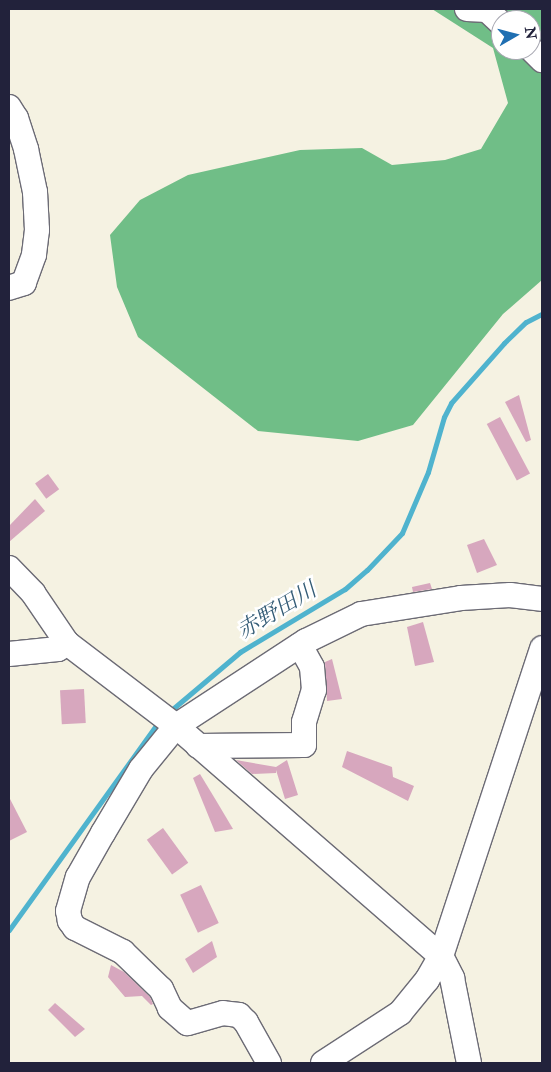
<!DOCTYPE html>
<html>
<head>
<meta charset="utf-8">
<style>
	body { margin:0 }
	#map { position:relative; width:551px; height:1072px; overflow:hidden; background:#f5f2e2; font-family:"IM FELL Double Pica","Noto Serif JP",serif }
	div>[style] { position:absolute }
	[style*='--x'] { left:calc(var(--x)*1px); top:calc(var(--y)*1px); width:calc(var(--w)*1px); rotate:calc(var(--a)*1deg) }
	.forest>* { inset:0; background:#70be87 }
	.stream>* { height:5px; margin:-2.5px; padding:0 2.5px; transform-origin:2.5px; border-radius:2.5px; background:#4fb3ce }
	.building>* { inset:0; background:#d7a7be; transform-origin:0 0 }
	.roads { filter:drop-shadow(1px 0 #6c6b75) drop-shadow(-1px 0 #6c6b75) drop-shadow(0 1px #6c6b75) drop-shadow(0 -1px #6c6b75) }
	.minor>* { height:24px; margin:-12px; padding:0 12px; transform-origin:12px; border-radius:12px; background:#fff }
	span { translate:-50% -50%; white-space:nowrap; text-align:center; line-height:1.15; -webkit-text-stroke:5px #fff; paint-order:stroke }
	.water-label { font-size:22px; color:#345c76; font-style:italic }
	.frame { position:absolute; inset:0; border:10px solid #22223b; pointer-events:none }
	.north { position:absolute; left:491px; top:10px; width:50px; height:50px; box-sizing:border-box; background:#fff; border:1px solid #a7a7b1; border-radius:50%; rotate:82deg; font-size:14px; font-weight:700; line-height:20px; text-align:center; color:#22223b }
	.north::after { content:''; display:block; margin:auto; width:18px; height:22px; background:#1f6fb2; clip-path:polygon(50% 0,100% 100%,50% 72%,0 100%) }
</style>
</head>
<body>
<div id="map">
	<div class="forest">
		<div style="clip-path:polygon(evenodd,432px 9px,542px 10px,542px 280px,503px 314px,413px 425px,358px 441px,258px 431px,138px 337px,117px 287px,110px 235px,140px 200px,188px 175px,300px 150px,362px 148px,392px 165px,445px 160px,481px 149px,508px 103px,493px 48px,432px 9px,501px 20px,531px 20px,531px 50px,501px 50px,501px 20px)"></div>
	</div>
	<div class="stream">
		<div style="--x:169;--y:712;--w:93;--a:-40.2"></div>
		<div style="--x:240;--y:652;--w:122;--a:-31"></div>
		<div style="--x:345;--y:589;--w:29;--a:-41"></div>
		<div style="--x:367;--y:570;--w:51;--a:-46.6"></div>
		<div style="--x:402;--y:533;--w:66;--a:-66.9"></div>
		<div style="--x:428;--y:472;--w:57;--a:-73.8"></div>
		<div style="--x:444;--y:417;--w:16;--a:-63"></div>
		<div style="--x:451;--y:403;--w:80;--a:-48.5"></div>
		<div style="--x:504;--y:343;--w:30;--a:-44"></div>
		<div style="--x:526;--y:322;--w:18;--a:-27"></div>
		<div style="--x:9;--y:930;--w:257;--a:-54.3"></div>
	</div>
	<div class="building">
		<div style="clip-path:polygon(519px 395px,531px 440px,526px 442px,505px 402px)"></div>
		<div style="left:500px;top:417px;width:64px;height:15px;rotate:62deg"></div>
		<div style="left:48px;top:474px;width:19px;height:16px;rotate:54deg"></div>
		<div style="clip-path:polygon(35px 499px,45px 511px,9px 542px,9px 526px)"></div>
		<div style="clip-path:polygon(484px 539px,497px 565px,477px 573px,467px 545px)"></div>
		<div style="clip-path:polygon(430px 583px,432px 589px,413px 592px,412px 587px)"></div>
		<div style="clip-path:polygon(423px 622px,434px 662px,415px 666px,407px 627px)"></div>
		<div style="clip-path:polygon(332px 659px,342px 699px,327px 701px,325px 662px)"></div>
		<div style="left:84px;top:689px;width:34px;height:24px;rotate:87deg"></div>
		<div style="clip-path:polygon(347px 751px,392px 767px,393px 777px,414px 786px,408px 801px,342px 767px)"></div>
		<div style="clip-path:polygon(236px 760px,276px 767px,287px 760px,298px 795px,285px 799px,276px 770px,276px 773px,252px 774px)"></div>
		<div style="clip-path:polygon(200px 774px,217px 802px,233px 829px,215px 832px,193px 778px)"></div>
		<div style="clip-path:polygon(9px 797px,27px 832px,9px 841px)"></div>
		<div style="left:163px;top:828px;width:43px;height:20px;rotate:54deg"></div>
		<div style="left:201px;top:885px;width:42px;height:23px;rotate:65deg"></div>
		<div style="clip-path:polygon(212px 941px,217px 957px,193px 973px,185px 959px)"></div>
		<div style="clip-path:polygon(111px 965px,124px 972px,150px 997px,153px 1004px,151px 1005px,142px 996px,125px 997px,108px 977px)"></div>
		<div style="clip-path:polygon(55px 1003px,85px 1029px,75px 1037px,48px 1010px)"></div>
	</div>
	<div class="roads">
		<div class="minor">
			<div style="--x:467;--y:9;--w:20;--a:3"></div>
			<div style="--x:487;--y:10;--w:19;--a:43"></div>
			<div style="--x:531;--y:49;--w:16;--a:45"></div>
			<div style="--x:9;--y:107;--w:13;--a:58"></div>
			<div style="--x:16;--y:118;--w:33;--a:72"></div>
			<div style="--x:26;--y:149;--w:44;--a:78.2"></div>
			<div style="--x:35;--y:192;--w:38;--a:87"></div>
			<div style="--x:37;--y:230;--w:25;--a:97"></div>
			<div style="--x:34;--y:255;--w:30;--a:110"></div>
			<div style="--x:24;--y:283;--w:16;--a:162"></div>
			<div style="--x:9;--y:568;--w:35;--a:46"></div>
			<div style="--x:33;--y:593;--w:60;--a:55.8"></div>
			<div style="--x:67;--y:643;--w:137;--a:37.3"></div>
			<div style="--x:176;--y:726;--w:351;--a:41"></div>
			<div style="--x:441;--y:956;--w:25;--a:63"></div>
			<div style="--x:452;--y:978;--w:87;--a:78.7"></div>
			<div style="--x:9;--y:654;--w:49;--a:-5.8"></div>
			<div style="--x:58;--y:649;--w:11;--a:-34"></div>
			<div style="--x:198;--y:746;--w:106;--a:-0.5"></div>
			<div style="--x:304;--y:745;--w:23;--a:-90"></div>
			<div style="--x:304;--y:722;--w:34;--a:-73"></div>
			<div style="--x:314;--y:690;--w:23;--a:-95"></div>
			<div style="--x:312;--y:667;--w:25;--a:-119"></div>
			<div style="--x:269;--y:1063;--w:47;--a:-119.3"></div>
			<div style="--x:246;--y:1022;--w:10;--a:-135"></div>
			<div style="--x:239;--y:1015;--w:16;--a:-173"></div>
			<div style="--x:223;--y:1013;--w:37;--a:164"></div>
			<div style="--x:187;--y:1023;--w:23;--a:-139"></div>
			<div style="--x:170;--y:1008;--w:21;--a:-115"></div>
			<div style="--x:161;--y:989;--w:53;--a:-135.8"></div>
			<div style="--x:123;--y:952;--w:54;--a:-153.4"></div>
			<div style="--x:75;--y:928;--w:9;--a:-126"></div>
			<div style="--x:70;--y:921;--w:10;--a:-101"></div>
			<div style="--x:68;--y:911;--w:35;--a:-74"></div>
			<div style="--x:78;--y:877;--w:51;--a:-60.4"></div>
			<div style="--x:103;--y:833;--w:74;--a:-59.3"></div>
			<div style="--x:141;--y:769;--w:55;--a:-50.9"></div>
			<div style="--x:176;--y:726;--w:155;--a:-33.2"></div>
			<div style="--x:306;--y:641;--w:61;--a:-26.1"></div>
			<div style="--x:361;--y:614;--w:101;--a:-9.1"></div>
			<div style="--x:461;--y:598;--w:49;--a:-3.5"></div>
			<div style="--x:510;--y:595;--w:32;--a:7"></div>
			<div style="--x:323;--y:1063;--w:92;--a:-33"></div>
			<div style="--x:400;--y:1013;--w:43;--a:-50.7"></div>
			<div style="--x:427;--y:980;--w:28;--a:-60"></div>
			<div style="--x:441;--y:956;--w:324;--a:-71.8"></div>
		</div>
	</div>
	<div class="water-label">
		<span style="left:277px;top:611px;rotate:-31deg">赤野田川</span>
	</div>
	<div class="frame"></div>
	<div class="north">N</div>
</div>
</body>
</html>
